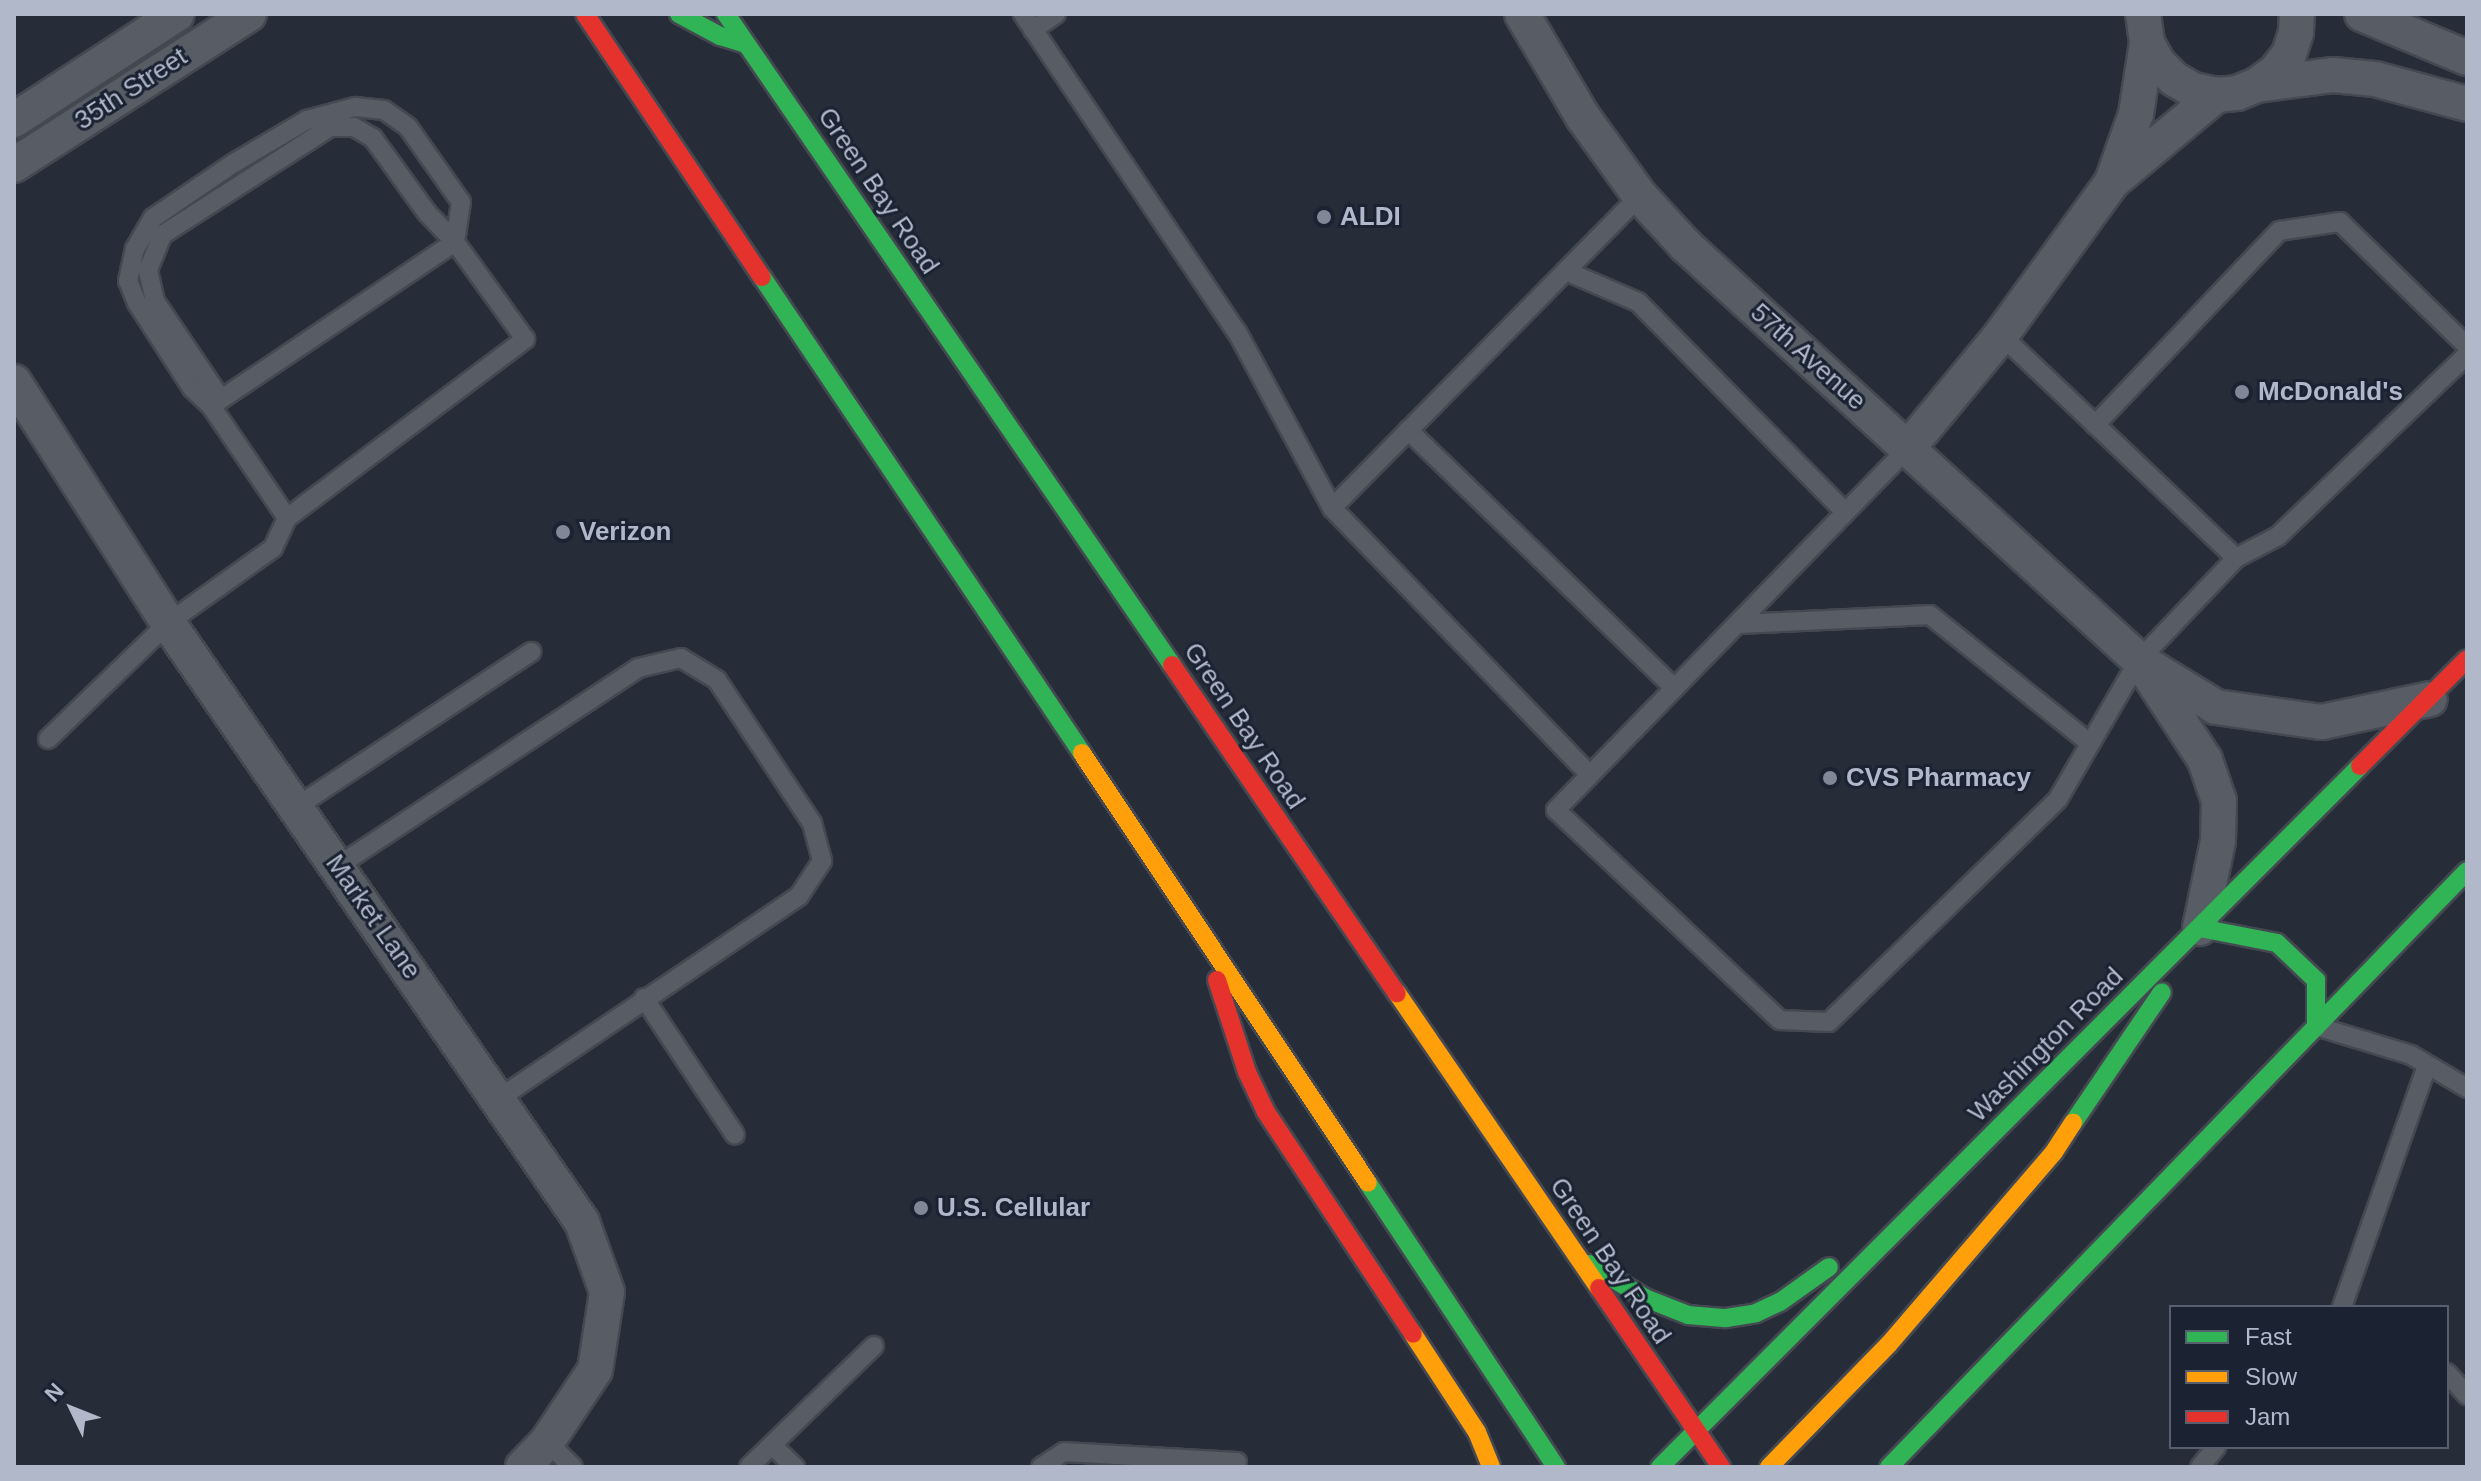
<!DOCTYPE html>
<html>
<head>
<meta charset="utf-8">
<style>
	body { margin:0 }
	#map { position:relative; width:2481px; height:1481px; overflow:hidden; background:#272d38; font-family:Arial,sans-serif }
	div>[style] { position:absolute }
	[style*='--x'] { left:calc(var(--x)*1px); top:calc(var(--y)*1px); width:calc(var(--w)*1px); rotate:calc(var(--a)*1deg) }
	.roads { filter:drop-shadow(2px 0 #444851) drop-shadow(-2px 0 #444851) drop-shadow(0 2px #444851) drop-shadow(0 -2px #444851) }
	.lane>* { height:18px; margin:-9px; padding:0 9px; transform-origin:9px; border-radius:9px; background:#585c65 }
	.street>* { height:34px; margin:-17px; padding:0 17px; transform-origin:17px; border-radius:17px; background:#585c65 }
	.fast>* { height:18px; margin:-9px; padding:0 9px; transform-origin:9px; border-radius:9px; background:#30b455 }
	.slow>* { height:18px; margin:-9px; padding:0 9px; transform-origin:9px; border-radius:9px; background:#ff9f0a }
	.jam>* { height:18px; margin:-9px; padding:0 9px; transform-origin:9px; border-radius:9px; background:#e5322d }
	.dots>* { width:22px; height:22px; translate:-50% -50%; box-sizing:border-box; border:4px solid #1b2333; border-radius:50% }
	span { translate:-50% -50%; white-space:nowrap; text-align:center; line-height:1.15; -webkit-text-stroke:6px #1b2333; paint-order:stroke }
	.street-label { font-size:26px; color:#b1b8c9 }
	.poi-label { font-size:26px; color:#b1b8c9; font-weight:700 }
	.left { translate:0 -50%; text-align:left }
	.frame { position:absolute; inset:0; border:16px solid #b1b8c9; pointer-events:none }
	.legend { position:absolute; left:2169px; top:1305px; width:280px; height:144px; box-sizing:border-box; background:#1b2333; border:2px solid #575f6f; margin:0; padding:10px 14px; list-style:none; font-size:24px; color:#b1b8c9 }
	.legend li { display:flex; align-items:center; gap:16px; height:40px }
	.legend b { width:40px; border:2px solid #575f6f }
	.north { position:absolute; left:32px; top:1369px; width:80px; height:80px; -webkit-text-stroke:6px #1b2333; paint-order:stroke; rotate:313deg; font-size:22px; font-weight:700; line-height:32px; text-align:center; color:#b1b8c9 }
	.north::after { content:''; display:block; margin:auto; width:28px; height:36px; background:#b1b8c9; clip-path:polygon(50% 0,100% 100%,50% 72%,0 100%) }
</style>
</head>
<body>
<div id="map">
	<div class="roads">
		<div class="lane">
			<div style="--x:1023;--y:14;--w:383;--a:56.1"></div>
			<div style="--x:1237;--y:332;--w:200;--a:61.6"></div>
			<div style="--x:1033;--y:30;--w:28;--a:-35"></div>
			<div style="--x:1566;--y:271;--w:78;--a:23.3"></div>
			<div style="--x:1638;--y:302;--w:295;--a:45.4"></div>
			<div style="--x:2001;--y:335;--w:324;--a:43.5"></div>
			<div style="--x:221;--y:399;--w:118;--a:-124"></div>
			<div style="--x:155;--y:301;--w:32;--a:-103"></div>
			<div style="--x:148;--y:270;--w:38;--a:-68"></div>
			<div style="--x:162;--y:235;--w:200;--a:-32.7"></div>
			<div style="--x:330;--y:127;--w:24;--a:0"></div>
			<div style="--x:354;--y:127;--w:22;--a:30"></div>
			<div style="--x:373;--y:138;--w:92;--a:54.2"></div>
			<div style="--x:427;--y:213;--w:40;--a:46"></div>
			<div style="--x:211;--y:406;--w:26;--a:-137"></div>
			<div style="--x:192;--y:388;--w:101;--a:-122.9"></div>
			<div style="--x:137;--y:303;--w:24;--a:-112"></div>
			<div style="--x:128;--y:281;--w:33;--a:-78"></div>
			<div style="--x:135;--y:249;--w:36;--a:-60"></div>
			<div style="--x:153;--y:218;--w:98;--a:-34.2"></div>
			<div style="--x:234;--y:163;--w:85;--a:-30.5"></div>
			<div style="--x:307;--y:120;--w:50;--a:-15.2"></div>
			<div style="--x:355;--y:107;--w:29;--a:6"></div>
			<div style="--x:384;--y:110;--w:29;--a:35"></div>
			<div style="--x:408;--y:127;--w:92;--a:54.8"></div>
			<div style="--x:461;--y:202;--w:40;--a:98.5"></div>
			<div style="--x:2095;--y:425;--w:267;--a:-46.5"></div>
			<div style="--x:2279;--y:231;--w:62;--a:-8.4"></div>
			<div style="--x:2340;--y:222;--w:177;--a:44.3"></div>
			<div style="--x:1408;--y:430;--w:371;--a:44.1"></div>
			<div style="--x:1908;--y:448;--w:505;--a:134.2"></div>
			<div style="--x:1556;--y:810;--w:307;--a:43.2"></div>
			<div style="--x:1780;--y:1020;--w:49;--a:2.3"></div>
			<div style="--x:1829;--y:1022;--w:320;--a:-44.2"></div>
			<div style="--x:2058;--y:799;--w:161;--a:-59.8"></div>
			<div style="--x:2139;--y:660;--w:141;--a:-46.4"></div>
			<div style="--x:2236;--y:558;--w:47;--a:-27.6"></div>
			<div style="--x:2278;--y:536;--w:262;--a:-43.8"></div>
			<div style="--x:1739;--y:624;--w:191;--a:-2.7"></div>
			<div style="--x:1930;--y:615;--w:205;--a:38.7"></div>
			<div style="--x:48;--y:739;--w:167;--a:-44"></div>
			<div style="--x:168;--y:623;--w:129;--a:-35.5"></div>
			<div style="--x:273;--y:548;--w:33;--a:-65"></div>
			<div style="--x:287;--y:518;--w:298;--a:-36.9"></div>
			<div style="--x:525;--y:339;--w:120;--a:-125.8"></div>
			<div style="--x:455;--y:242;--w:294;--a:146.1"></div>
			<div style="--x:211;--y:406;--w:135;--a:55.8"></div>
			<div style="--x:1590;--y:775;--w:371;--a:-134"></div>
			<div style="--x:1332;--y:508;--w:438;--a:-45.4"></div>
			<div style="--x:296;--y:807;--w:282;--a:-33.4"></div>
			<div style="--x:338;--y:866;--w:359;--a:-33.4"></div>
			<div style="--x:638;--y:668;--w:44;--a:-13.1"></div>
			<div style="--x:681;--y:658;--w:42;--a:31.4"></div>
			<div style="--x:717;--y:680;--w:172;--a:56.4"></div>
			<div style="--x:812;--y:823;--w:39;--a:75"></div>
			<div style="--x:822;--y:861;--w:42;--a:123.3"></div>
			<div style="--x:799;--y:896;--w:362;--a:146"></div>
			<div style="--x:644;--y:998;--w:164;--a:56.4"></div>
			<div style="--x:2319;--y:1027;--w:96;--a:16.9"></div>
			<div style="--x:2411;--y:1055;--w:65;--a:30.5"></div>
			<div style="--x:2342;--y:1307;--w:256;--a:-70.6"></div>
			<div style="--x:2447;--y:1373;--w:30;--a:48"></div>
			<div style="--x:547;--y:1442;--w:36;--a:44"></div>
			<div style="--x:772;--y:1445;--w:32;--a:44"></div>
			<div style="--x:749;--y:1467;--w:174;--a:-44.1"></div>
			<div style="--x:1041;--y:1467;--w:27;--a:-33"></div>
			<div style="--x:1064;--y:1452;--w:173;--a:3.3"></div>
			<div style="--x:1237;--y:1462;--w:5;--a:101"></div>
			<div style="--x:2200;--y:1467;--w:26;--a:-51"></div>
		</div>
		<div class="street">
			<div style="--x:1522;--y:14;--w:120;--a:59.4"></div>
			<div style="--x:1583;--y:117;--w:97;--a:54.2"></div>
			<div style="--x:1640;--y:196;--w:67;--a:47.4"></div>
			<div style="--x:1685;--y:245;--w:615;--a:42.43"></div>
			<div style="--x:2139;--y:660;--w:90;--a:31.4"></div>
			<div style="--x:2216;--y:707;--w:107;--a:8.1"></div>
			<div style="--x:2322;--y:722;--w:110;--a:-12"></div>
			<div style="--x:2143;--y:14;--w:29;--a:82"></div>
			<div style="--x:2147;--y:43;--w:23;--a:61"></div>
			<div style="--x:2158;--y:63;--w:23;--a:45"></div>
			<div style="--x:2174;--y:79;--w:22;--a:30"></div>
			<div style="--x:2193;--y:90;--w:24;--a:12"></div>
			<div style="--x:2216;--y:95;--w:21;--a:-5"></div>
			<div style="--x:2237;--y:93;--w:22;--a:-22"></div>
			<div style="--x:2257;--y:85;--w:22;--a:-36"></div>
			<div style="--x:2275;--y:72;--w:23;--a:-52"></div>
			<div style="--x:2289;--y:54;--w:23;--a:-72"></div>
			<div style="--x:2296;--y:32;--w:18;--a:-87"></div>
			<div style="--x:2362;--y:14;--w:114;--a:22.7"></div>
			<div style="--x:2257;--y:85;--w:77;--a:-7.5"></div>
			<div style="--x:2333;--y:75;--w:42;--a:5.4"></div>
			<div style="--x:2375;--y:79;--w:95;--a:15.2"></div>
			<div style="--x:14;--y:120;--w:194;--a:-33"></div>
			<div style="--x:14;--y:165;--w:279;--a:-32.7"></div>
			<div style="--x:2112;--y:182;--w:72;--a:-70.6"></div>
			<div style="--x:2136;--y:114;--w:72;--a:-81.2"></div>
			<div style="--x:14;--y:382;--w:286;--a:57.4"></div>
			<div style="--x:168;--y:623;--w:728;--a:55.35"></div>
			<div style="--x:582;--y:1222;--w:74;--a:70.3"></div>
			<div style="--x:607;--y:1292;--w:79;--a:98.7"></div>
			<div style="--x:595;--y:1370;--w:87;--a:123.7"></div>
			<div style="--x:547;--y:1442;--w:35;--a:134"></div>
			<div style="--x:1908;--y:448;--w:146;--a:-50.5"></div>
			<div style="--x:2001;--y:335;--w:189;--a:-54"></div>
			<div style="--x:2112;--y:182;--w:136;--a:-39.9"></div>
			<div style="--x:2144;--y:667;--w:111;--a:56.7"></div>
			<div style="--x:2205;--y:760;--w:43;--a:71.1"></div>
			<div style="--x:2219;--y:801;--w:40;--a:91.4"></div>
			<div style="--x:2218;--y:841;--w:89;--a:101.7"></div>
		</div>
		<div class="fast">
			<div style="--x:679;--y:14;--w:47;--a:28.2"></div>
			<div style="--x:720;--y:36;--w:27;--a:17"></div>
			<div style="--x:726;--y:14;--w:789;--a:55.58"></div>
			<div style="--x:762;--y:277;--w:574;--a:56.09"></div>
			<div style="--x:2200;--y:928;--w:78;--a:11"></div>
			<div style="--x:2277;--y:943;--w:54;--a:43.5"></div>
			<div style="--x:2316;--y:980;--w:47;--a:90"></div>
			<div style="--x:2073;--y:1123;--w:158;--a:-55.8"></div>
			<div style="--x:1368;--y:1183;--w:341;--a:56.5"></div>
			<div style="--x:1589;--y:1264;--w:66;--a:31.3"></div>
			<div style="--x:1645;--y:1298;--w:46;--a:21.6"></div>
			<div style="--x:1688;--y:1315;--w:38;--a:5"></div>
			<div style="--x:1726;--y:1318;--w:30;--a:-9"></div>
			<div style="--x:1756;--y:1313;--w:26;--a:-25"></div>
			<div style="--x:1780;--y:1302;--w:60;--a:-35.5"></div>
			<div style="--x:1660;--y:1467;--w:991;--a:-45.04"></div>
			<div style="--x:1889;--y:1467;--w:830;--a:-45.88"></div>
		</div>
		<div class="slow">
			<div style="--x:1082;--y:753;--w:516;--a:56.37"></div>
			<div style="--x:1397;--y:993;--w:358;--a:55.6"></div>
			<div style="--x:1413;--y:1334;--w:117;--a:56.9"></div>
			<div style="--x:1477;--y:1432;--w:38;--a:68"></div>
			<div style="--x:1769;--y:1467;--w:172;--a:-45.7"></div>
			<div style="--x:1889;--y:1344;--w:253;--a:-49.3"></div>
			<div style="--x:2054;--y:1152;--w:35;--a:-57"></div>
		</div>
		<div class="jam">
			<div style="--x:585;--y:14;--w:317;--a:56.1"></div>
			<div style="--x:1172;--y:665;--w:398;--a:55.6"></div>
			<div style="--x:2360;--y:766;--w:151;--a:-45"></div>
			<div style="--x:1217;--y:980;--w:97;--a:71.9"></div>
			<div style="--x:1247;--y:1072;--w:44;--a:64.6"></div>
			<div style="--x:1266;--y:1112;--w:266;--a:56.5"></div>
			<div style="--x:1599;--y:1288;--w:217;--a:55.7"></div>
		</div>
	</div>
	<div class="dots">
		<div style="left:1324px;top:217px;background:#818796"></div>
		<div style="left:2242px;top:392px;background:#818796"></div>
		<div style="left:563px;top:532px;background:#818796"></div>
		<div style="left:1830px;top:778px;background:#818796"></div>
		<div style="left:921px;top:1208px;background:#818796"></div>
	</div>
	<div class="street-label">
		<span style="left:131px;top:89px;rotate:-33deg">35th Street</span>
		<span style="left:878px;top:191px;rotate:56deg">Green Bay Road</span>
		<span style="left:1808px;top:357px;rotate:42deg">57th Avenue</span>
		<span style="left:1244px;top:726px;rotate:56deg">Green Bay Road</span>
		<span style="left:373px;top:917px;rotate:55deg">Market Lane</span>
		<span style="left:2046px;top:1045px;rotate:-45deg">Washington Road</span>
		<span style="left:1610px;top:1261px;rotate:56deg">Green Bay Road</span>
	</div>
	<div class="poi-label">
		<span class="left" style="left:1340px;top:217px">ALDI</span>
		<span class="left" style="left:2258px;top:392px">McDonald's</span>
		<span class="left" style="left:579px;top:532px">Verizon</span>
		<span class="left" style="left:1846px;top:778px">CVS Pharmacy</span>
		<span class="left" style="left:937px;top:1208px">U.S. Cellular</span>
	</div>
	<div class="frame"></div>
	<ul class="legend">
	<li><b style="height:10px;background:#30b455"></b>Fast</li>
	<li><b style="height:10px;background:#ff9f0a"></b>Slow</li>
	<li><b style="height:10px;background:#e5322d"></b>Jam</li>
	</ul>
	<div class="north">N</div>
</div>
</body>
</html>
